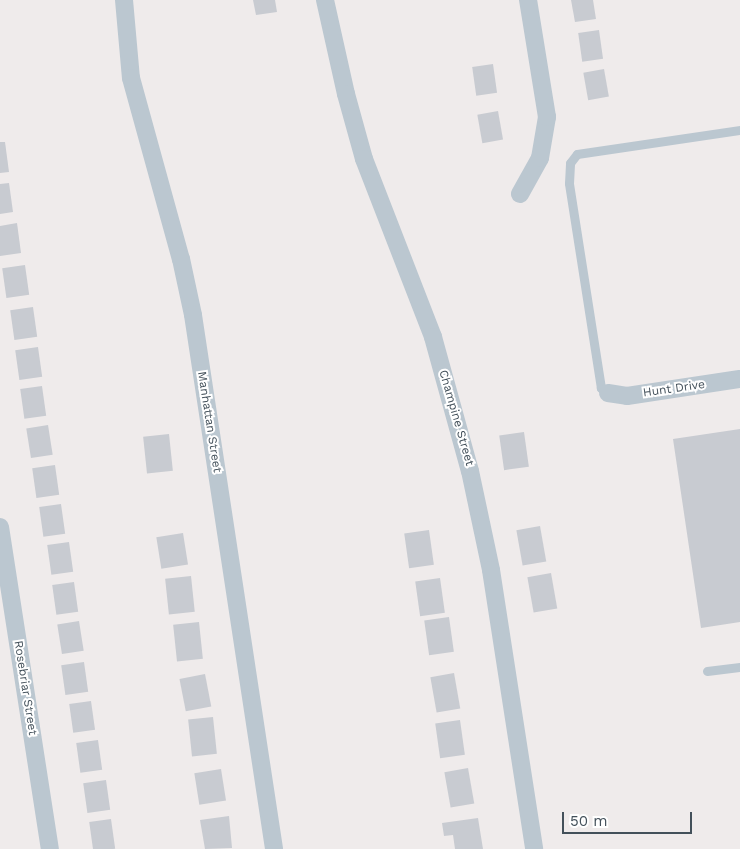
<!DOCTYPE html>
<html>
<head>
<meta charset="utf-8">
<style>
	body { margin:0 }
	#map { position:relative; width:740px; height:849px; overflow:hidden; background:#efebeb; font-family:"Work Sans",sans-serif }
	div>[style] { position:absolute }
	[style*='--x'] { left:calc(var(--x)*1px); top:calc(var(--y)*1px); width:calc(var(--w)*1px); rotate:calc(var(--a)*1deg) }
	.building>* { inset:0; background:#c8cbd1; transform-origin:0 0 }
	.lane>* { height:9px; margin:-4.5px; padding:0 4.5px; transform-origin:4.5px; border-radius:4.5px; background:#bbc7d0 }
	.street>* { height:18px; margin:-9px; padding:0 9px; transform-origin:9px; border-radius:9px; background:#bbc7d0 }
	span { translate:-50% -50%; white-space:nowrap; text-align:center; line-height:1.15; -webkit-text-stroke:4px #fff; paint-order:stroke }
	.street-label { font-size:12px; color:#43505a }
	.scale { position:absolute; left:562px; top:812px; width:130px; height:22px; box-sizing:border-box; border:2px solid #43505a; border-top:0; padding-left:6px; font-size:15px; line-height:18px; white-space:nowrap; color:#43505a; -webkit-text-stroke:4px #fff; paint-order:stroke }
</style>
</head>
<body>
<div id="map">
	<div class="building">
		<div style="clip-path:polygon(253px 0,275px 0,277px 12px,256px 15px)"></div>
		<div style="clip-path:polygon(571px 0,593px 0,596px 19px,575px 22px)"></div>
		<div style="left:599px;top:30px;width:29px;height:21px;rotate:82deg"></div>
		<div style="left:493px;top:64px;width:29px;height:21px;rotate:82deg"></div>
		<div style="left:604px;top:69px;width:28px;height:21px;rotate:80deg"></div>
		<div style="left:498px;top:111px;width:29px;height:21px;rotate:80deg"></div>
		<div style="clip-path:polygon(0 142px,5px 142px,9px 172px,0 173px)"></div>
		<div style="clip-path:polygon(9px 183px,13px 212px,0 214px,0 184px)"></div>
		<div style="clip-path:polygon(17px 223px,21px 253px,0 256px,0 226px)"></div>
		<div style="left:25px;top:265px;width:30px;height:23px;rotate:82deg"></div>
		<div style="left:33px;top:307px;width:30px;height:23px;rotate:82deg"></div>
		<div style="left:38px;top:347px;width:30px;height:23px;rotate:82deg"></div>
		<div style="left:42px;top:386px;width:30px;height:22px;rotate:82deg"></div>
		<div style="left:48px;top:425px;width:30px;height:22px;rotate:81deg"></div>
		<div style="clip-path:polygon(740px 429px,740px 622px,701px 628px,673px 439px)"></div>
		<div style="left:524px;top:432px;width:35px;height:25px;rotate:82deg"></div>
		<div style="left:169px;top:434px;width:37px;height:26px;rotate:84deg"></div>
		<div style="left:55px;top:465px;width:30px;height:23px;rotate:82deg"></div>
		<div style="left:61px;top:504px;width:30px;height:22px;rotate:82deg"></div>
		<div style="left:540px;top:526px;width:36px;height:24px;rotate:80deg"></div>
		<div style="left:429px;top:530px;width:35px;height:25px;rotate:82deg"></div>
		<div style="left:183px;top:533px;width:32px;height:27px;rotate:81deg"></div>
		<div style="left:69px;top:542px;width:30px;height:22px;rotate:82deg"></div>
		<div style="left:551px;top:573px;width:36px;height:24px;rotate:80deg"></div>
		<div style="left:191px;top:576px;width:36px;height:26px;rotate:84deg"></div>
		<div style="left:440px;top:578px;width:35px;height:25px;rotate:82deg"></div>
		<div style="left:74px;top:582px;width:30px;height:22px;rotate:82deg"></div>
		<div style="left:449px;top:617px;width:35px;height:25px;rotate:82deg"></div>
		<div style="left:79px;top:621px;width:30px;height:22px;rotate:81deg"></div>
		<div style="left:199px;top:622px;width:37px;height:26px;rotate:84deg"></div>
		<div style="left:84px;top:662px;width:30px;height:23px;rotate:82deg"></div>
		<div style="left:454px;top:673px;width:36px;height:24px;rotate:80deg"></div>
		<div style="left:205px;top:674px;width:33px;height:26px;rotate:79deg"></div>
		<div style="left:91px;top:701px;width:29px;height:22px;rotate:82deg"></div>
		<div style="left:213px;top:717px;width:37px;height:25px;rotate:84deg"></div>
		<div style="left:460px;top:720px;width:35px;height:25px;rotate:82deg"></div>
		<div style="left:98px;top:740px;width:30px;height:22px;rotate:82deg"></div>
		<div style="left:468px;top:768px;width:36px;height:24px;rotate:80deg"></div>
		<div style="left:221px;top:769px;width:32px;height:27px;rotate:81deg"></div>
		<div style="left:106px;top:780px;width:30px;height:23px;rotate:82deg"></div>
		<div style="clip-path:polygon(229px 816px,232px 848px,205px 849px,200px 820px)"></div>
		<div style="clip-path:polygon(478px 818px,483px 849px,455px 849px,453px 835px,444px 836px,442px 823px)"></div>
		<div style="left:111px;top:819px;width:30px;height:22px;rotate:82deg"></div>
	</div>
	<div class="lane">
		<div style="--x:608;--y:393;--w:9;--a:-144"></div>
		<div style="--x:601;--y:388;--w:207;--a:-98.9"></div>
		<div style="--x:569;--y:183;--w:20;--a:-87"></div>
		<div style="--x:570;--y:163;--w:11;--a:-52"></div>
		<div style="--x:577;--y:154;--w:165;--a:-8.4"></div>
		<div style="--x:707;--y:671;--w:33;--a:-7"></div>
	</div>
	<div class="street">
		<div style="--x:124;--y:0;--w:78;--a:84.9"></div>
		<div style="--x:131;--y:78;--w:188;--a:74.6"></div>
		<div style="--x:181;--y:259;--w:57;--a:77.9"></div>
		<div style="--x:193;--y:315;--w:540;--a:81.37"></div>
		<div style="--x:325;--y:0;--w:96;--a:77.4"></div>
		<div style="--x:346;--y:94;--w:67;--a:74.5"></div>
		<div style="--x:364;--y:159;--w:191;--a:68.8"></div>
		<div style="--x:433;--y:337;--w:139;--a:74.6"></div>
		<div style="--x:470;--y:471;--w:101;--a:78"></div>
		<div style="--x:491;--y:570;--w:282;--a:81.2"></div>
		<div style="--x:520;--y:194;--w:41;--a:-60.9"></div>
		<div style="--x:540;--y:158;--w:42;--a:-80.3"></div>
		<div style="--x:547;--y:117;--w:119;--a:-99.2"></div>
		<div style="--x:608;--y:393;--w:19;--a:9"></div>
		<div style="--x:627;--y:396;--w:114;--a:-8.6"></div>
		<div style="--x:0;--y:527;--w:326;--a:81.2"></div>
	</div>
	<div class="street-label">
		<span style="left:674px;top:389px;rotate:-8deg">Hunt Drive</span>
		<span style="left:456px;top:418px;rotate:74deg">Champine Street</span>
		<span style="left:209px;top:422px;rotate:81deg">Manhattan Street</span>
		<span style="left:25px;top:688px;rotate:81deg">Rosebriar Street</span>
	</div>
	<div class="scale">50 m</div>
</div>
</body>
</html>
